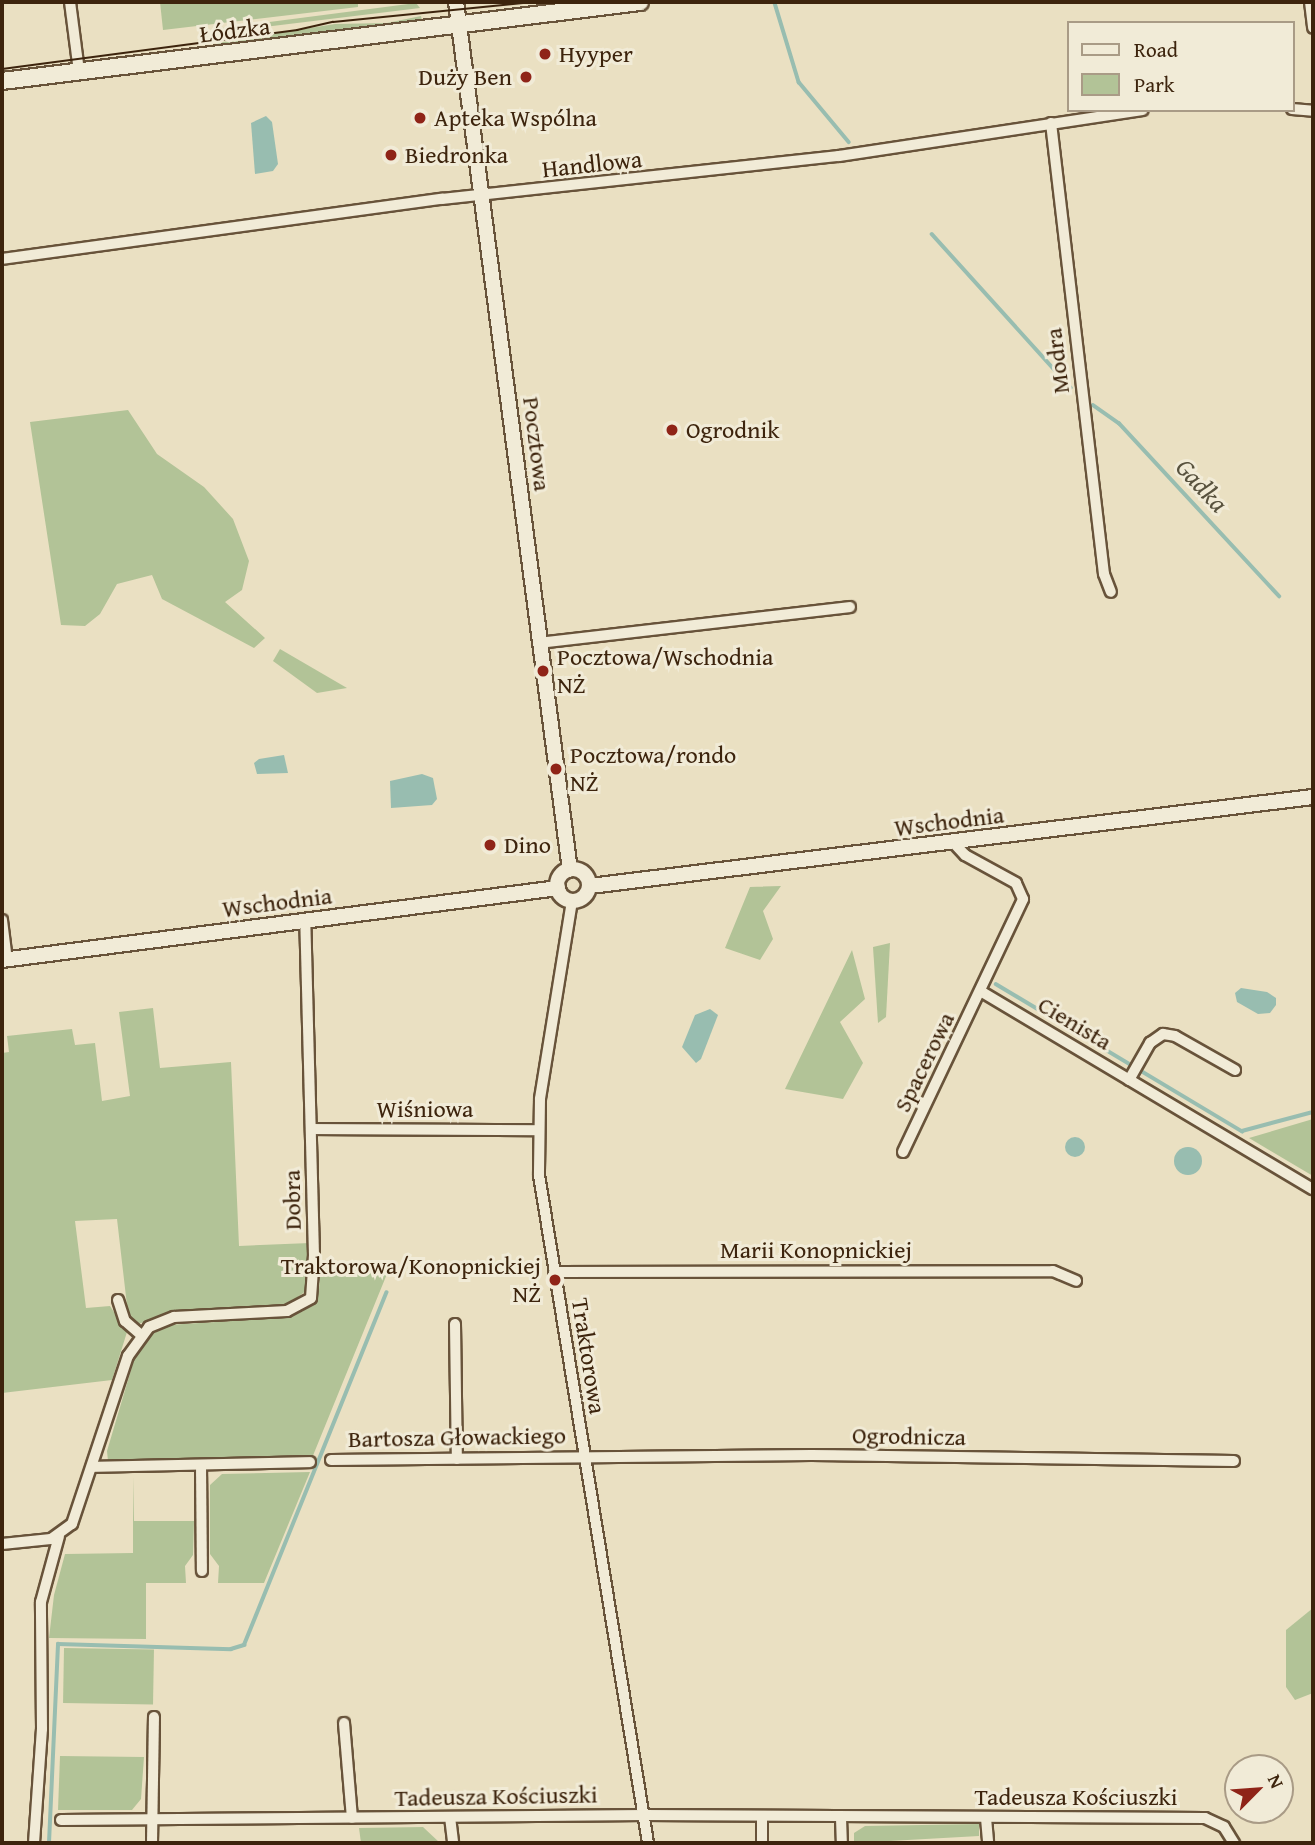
<!DOCTYPE html>
<html>
<head>
<meta charset="utf-8">
<style>
	body { margin:0 }
	#map { position:relative; width:1315px; height:1845px; overflow:hidden; background:#eae0c2; font-family:"Gentium Book Plus",serif }
	div>[style] { position:absolute }
	[style*='--x'] { left:calc(var(--x)*1px); top:calc(var(--y)*1px); width:calc(var(--w)*1px); rotate:calc(var(--a)*1deg) }
	.green>* { inset:0; background:#b2c397; transform-origin:0 0 }
	.water>* { inset:0; background:#98bdb0 }
	.round { border-radius:50% }
	.stream>* { height:3.5px; margin:-1.75px; padding:0 1.75px; transform-origin:1.75px; border-radius:1.75px; background:#98bdb0 }
	.roads { filter:drop-shadow(2px 0 #68533a) drop-shadow(-2px 0 #68533a) drop-shadow(0 2px #68533a) drop-shadow(0 -2px #68533a) }
	.minor>* { height:10px; margin:-5px; padding:0 5px; transform-origin:5px; border-radius:5px; background:#f1ebd7 }
	.tertiary>* { height:14px; margin:-7px; padding:0 7px; transform-origin:7px; border-radius:7px; background:#f1ebd7 }
	.tertiary>.ring { margin:-7px; padding:0; box-sizing:content-box; background:none; border:14px solid #f1ebd7; border-radius:50% }
	.secondary>* { height:16px; margin:-8px; padding:0 8px; transform-origin:8px; border-radius:8px; background:#f1ebd7 }
	.tram>* { height:2px; margin:-1px; padding:0 1px; transform-origin:1px; border-radius:1px; background:#3d240d }
	.dots>* { width:19px; height:19px; translate:-50% -50%; box-sizing:border-box; border:4px solid #f1ebd7; border-radius:50% }
	span { translate:-50% -50%; white-space:nowrap; text-align:center; line-height:1.15; -webkit-text-stroke:6px #f1ebd7; paint-order:stroke }
	.street-label { font-size:24px; color:#3d240d }
	.poi-label { font-size:24px; color:#3d240d }
	.left { translate:0 -50%; text-align:left }
	.right { translate:-100% -50%; text-align:right }
	.water-label { font-size:26px; color:#58523e; font-style:italic }
	.frame { position:absolute; inset:0; border:4px solid #3d240d; pointer-events:none }
	.legend { position:absolute; left:1067px; top:21px; width:228px; height:91px; box-sizing:border-box; background:#f1ebd7; border:2px solid #a99b86; margin:0; padding:9px 12px; list-style:none; font-size:21px; color:#3d240d }
	.legend li { display:flex; align-items:center; gap:14px; height:35px }
	.legend b { width:35px; border:2px solid #a99b86 }
	.north { position:absolute; left:1224px; top:1754px; width:70px; height:70px; box-sizing:border-box; background:#f1ebd7; border:2px solid #a99b86; border-radius:50%; rotate:65deg; font-size:19px; font-weight:700; line-height:28px; text-align:center; color:#3d240d }
	.north::after { content:''; display:block; margin:auto; width:24px; height:32px; background:#8f2418; clip-path:polygon(50% 0,100% 100%,50% 72%,0 100%) }
</style>
</head>
<body>
<div id="map">
	<div class="green">
		<div style="clip-path:polygon(160px 2px,358px 2px,358px 7px,163px 30px)"></div>
		<div style="clip-path:polygon(416px 3px,420px 8px,216px 33px,215px 29px)"></div>
		<div style="clip-path:polygon(421px 16px,422px 21px,218px 46px,217px 43px,335px 24px,387px 23px)"></div>
		<div style="clip-path:polygon(128px 410px,157px 454px,204px 487px,233px 519px,249px 561px,242px 590px,225px 602px,265px 638px,254px 648px,162px 599px,152px 575px,117px 584px,100px 614px,85px 626px,61px 625px,30px 422px)"></div>
		<div style="clip-path:polygon(280px 649px,347px 688px,317px 693px,273px 661px)"></div>
		<div style="clip-path:polygon(781px 886px,763px 911px,773px 939px,760px 960px,725px 948px,750px 887px)"></div>
		<div style="clip-path:polygon(890px 943px,886px 1017px,878px 1023px,873px 947px)"></div>
		<div style="clip-path:polygon(852px 950px,865px 999px,840px 1022px,863px 1063px,843px 1099px,785px 1089px)"></div>
		<div style="clip-path:polygon(153px 1008px,160px 1068px,231px 1062px,239px 1246px,310px 1243px,306px 1291px,284px 1307px,172px 1311px,136px 1325px,128px 1314px,117px 1219px,75px 1221px,86px 1308px,110px 1306px,127px 1332px,112px 1380px,2px 1393px,2px 1053px,9px 1052px,7px 1036px,72px 1029px,75px 1045px,95px 1043px,102px 1101px,130px 1096px,119px 1012px)"></div>
		<div style="clip-path:polygon(1313px 1119px,1313px 1176px,1249px 1138px)"></div>
		<div style="clip-path:polygon(320px 1268px,389px 1269px,312px 1458px,108px 1461px,107px 1451px,139px 1343px,167px 1325px,280px 1318px,303px 1311px,319px 1290px)"></div>
		<div style="clip-path:polygon(310px 1472px,264px 1583px,146px 1583px,146px 1639px,49px 1638px,54px 1595px,65px 1554px,133px 1553px,133px 1476px,134px 1521px,194px 1521px,193px 1555px,185px 1566px,186px 1583px,218px 1583px,219px 1566px,210px 1554px,210px 1485px,222px 1474px)"></div>
		<div style="clip-path:polygon(1313px 1608px,1313px 1693px,1295px 1700px,1286px 1687px,1286px 1630px)"></div>
		<div style="left:64px;top:1648px;width:90px;height:55px;rotate:1deg"></div>
		<div style="clip-path:polygon(60px 1756px,144px 1757px,141px 1799px,132px 1810px,58px 1810px)"></div>
		<div style="clip-path:polygon(979px 1824px,979px 1836px,854px 1843px,854px 1833px,865px 1826px)"></div>
		<div style="clip-path:polygon(423px 1827px,440px 1843px,361px 1843px,359px 1828px)"></div>
	</div>
	<div class="water">
		<div style="clip-path:polygon(266px 116px,272px 122px,278px 164px,273px 171px,255px 174px,251px 123px)"></div>
		<div style="clip-path:polygon(284px 755px,288px 773px,257px 774px,254px 763px,259px 759px)"></div>
		<div style="clip-path:polygon(422px 774px,433px 778px,437px 799px,432px 805px,391px 808px,390px 781px)"></div>
		<div style="clip-path:polygon(1241px 988px,1267px 992px,1276px 998px,1276px 1005px,1270px 1013px,1258px 1014px,1237px 1002px,1235px 993px)"></div>
		<div style="clip-path:polygon(710px 1009px,718px 1015px,701px 1059px,696px 1063px,682px 1047px,695px 1015px)"></div>
		<div class="round" style="left:1065px;top:1137px;width:20px;height:20px"></div>
		<div class="round" style="left:1174px;top:1147px;width:28px;height:28px"></div>
	</div>
	<div class="stream">
		<div style="--x:775;--y:3;--w:83;--a:73.1"></div>
		<div style="--x:799;--y:82;--w:78;--a:50.2"></div>
		<div style="--x:932;--y:234;--w:207;--a:47.9"></div>
		<div style="--x:1093;--y:405;--w:32;--a:35"></div>
		<div style="--x:1119;--y:423;--w:236;--a:47.2"></div>
		<div style="--x:996;--y:984;--w:287;--a:30.9"></div>
		<div style="--x:1242;--y:1131;--w:73;--a:-15"></div>
		<div style="--x:49;--y:1843;--w:199;--a:-87.4"></div>
		<div style="--x:58;--y:1644;--w:173;--a:1.7"></div>
		<div style="--x:231;--y:1649;--w:14;--a:-17"></div>
		<div style="--x:244;--y:1645;--w:380;--a:-68"></div>
	</div>
	<div class="roads">
		<div class="minor">
			<div style="--x:70;--y:2;--w:70;--a:82.6"></div>
			<div style="--x:1310;--y:2;--w:26;--a:83"></div>
			<div style="--x:1292;--y:109;--w:21;--a:5"></div>
			<div style="--x:1051;--y:123;--w:454;--a:83.3"></div>
			<div style="--x:1104;--y:574;--w:19;--a:69"></div>
			<div style="--x:2;--y:259;--w:444;--a:-7.8"></div>
			<div style="--x:442;--y:199;--w:399;--a:-6.2"></div>
			<div style="--x:839;--y:156;--w:307;--a:-8.6"></div>
			<div style="--x:539;--y:643;--w:313;--a:-6.6"></div>
			<div style="--x:572;--y:901;--w:201;--a:99.2"></div>
			<div style="--x:540;--y:1099;--w:76;--a:90.8"></div>
			<div style="--x:539;--y:1175;--w:677;--a:80.73"></div>
			<div style="--x:2;--y:920;--w:39;--a:83"></div>
			<div style="--x:982;--y:992;--w:385;--a:30.8"></div>
			<div style="--x:1129;--y:1080;--w:43;--a:-60.4"></div>
			<div style="--x:1150;--y:1043;--w:16;--a:-35"></div>
			<div style="--x:1163;--y:1034;--w:12;--a:9"></div>
			<div style="--x:1175;--y:1036;--w:69;--a:29.5"></div>
			<div style="--x:312;--y:1129;--w:226;--a:0.3"></div>
			<div style="--x:903;--y:1152;--w:280;--a:-64.6"></div>
			<div style="--x:1023;--y:899;--w:17;--a:-114"></div>
			<div style="--x:1016;--y:883;--w:58;--a:-151.2"></div>
			<div style="--x:965;--y:855;--w:16;--a:-133"></div>
			<div style="--x:554;--y:1272;--w:499;--a:-0.1"></div>
			<div style="--x:1053;--y:1271;--w:25;--a:23"></div>
			<div style="--x:118;--y:1300;--w:22;--a:72"></div>
			<div style="--x:125;--y:1321;--w:21;--a:41"></div>
			<div style="--x:455;--y:1324;--w:135;--a:89.2"></div>
			<div style="--x:331;--y:1460;--w:480;--a:-0.6"></div>
			<div style="--x:811;--y:1455;--w:423;--a:0.8"></div>
			<div style="--x:201;--y:1465;--w:106;--a:89.5"></div>
			<div style="--x:92;--y:1467;--w:218;--a:-1.3"></div>
			<div style="--x:2;--y:1544;--w:49;--a:-5.8"></div>
			<div style="--x:51;--y:1539;--w:26;--a:-36"></div>
			<div style="--x:72;--y:1524;--w:177;--a:-71.6"></div>
			<div style="--x:128;--y:1356;--w:36;--a:-54"></div>
			<div style="--x:149;--y:1327;--w:27;--a:-22"></div>
			<div style="--x:174;--y:1317;--w:113;--a:-3"></div>
			<div style="--x:287;--y:1311;--w:27;--a:-28"></div>
			<div style="--x:311;--y:1298;--w:43;--a:-86"></div>
			<div style="--x:314;--y:1255;--w:333;--a:-91.5"></div>
			<div style="--x:344;--y:1723;--w:95;--a:85.2"></div>
			<div style="--x:450;--y:1817;--w:26;--a:83"></div>
			<div style="--x:762;--y:1817;--w:26;--a:90"></div>
			<div style="--x:841;--y:1818;--w:25;--a:88"></div>
			<div style="--x:986;--y:1818;--w:25;--a:85"></div>
			<div style="--x:61;--y:1820;--w:583;--a:-0.49"></div>
			<div style="--x:644;--y:1815;--w:561;--a:0.31"></div>
			<div style="--x:1205;--y:1818;--w:21;--a:25"></div>
			<div style="--x:1224;--y:1827;--w:19;--a:58"></div>
			<div style="--x:34;--y:1843;--w:114;--a:-86"></div>
			<div style="--x:42;--y:1729;--w:127;--a:-90.5"></div>
			<div style="--x:41;--y:1602;--w:68;--a:-74.7"></div>
			<div style="--x:152;--y:1843;--w:126;--a:-89.1"></div>
		</div>
		<div class="tertiary">
			<div style="--x:456;--y:2;--w:875;--a:82.52"></div>
			<div class="ring" style="left:557px;top:869px;width:18px;height:18px"></div>
			<div style="--x:590;--y:886;--w:728;--a:-7.02"></div>
			<div style="--x:2;--y:960;--w:561;--a:-7.38"></div>
		</div>
		<div class="secondary">
			<div style="--x:2;--y:81;--w:643;--a:-7.06"></div>
		</div>
	</div>
	<div class="tram">
		<div style="--x:2;--y:69;--w:298;--a:-7.5"></div>
		<div style="--x:297;--y:30;--w:37;--a:-13"></div>
		<div style="--x:333;--y:22;--w:201;--a:-5.7"></div>
	</div>
	<div class="dots">
		<div style="left:545px;top:54px;background:#8f2418"></div>
		<div style="left:526px;top:77px;background:#8f2418"></div>
		<div style="left:420px;top:118px;background:#8f2418"></div>
		<div style="left:391px;top:155px;background:#8f2418"></div>
		<div style="left:672px;top:430px;background:#8f2418"></div>
		<div style="left:543px;top:671px;background:#8f2418"></div>
		<div style="left:556px;top:769px;background:#8f2418"></div>
		<div style="left:490px;top:845px;background:#8f2418"></div>
		<div style="left:555px;top:1280px;background:#8f2418"></div>
	</div>
	<div class="street-label">
		<span style="left:235px;top:30px;rotate:-7deg">Łódzka</span>
		<span style="left:592px;top:164px;rotate:-6deg">Handlowa</span>
		<span style="left:1057px;top:361px;rotate:-97deg">Modra</span>
		<span style="left:537px;top:444px;rotate:83deg">Pocztowa</span>
		<span style="left:949px;top:821px;rotate:-7deg">Wschodnia</span>
		<span style="left:277px;top:902px;rotate:-7deg">Wschodnia</span>
		<span style="left:1075px;top:1023px;rotate:31deg">Cienista</span>
		<span style="left:924px;top:1062px;rotate:-64deg">Spacerowa</span>
		<span style="left:425px;top:1109px">Wiśniowa</span>
		<span style="left:292px;top:1200px;rotate:-91deg">Dobra</span>
		<span style="left:816px;top:1250px">Marii Konopnickiej</span>
		<span style="left:589px;top:1356px;rotate:81deg">Traktorowa</span>
		<span style="left:909px;top:1436px;rotate:1deg">Ogrodnicza</span>
		<span style="left:457px;top:1437px;rotate:-1deg">Bartosza Głowackiego</span>
		<span style="left:496px;top:1796px;rotate:-1deg">Tadeusza Kościuszki</span>
		<span style="left:1076px;top:1797px">Tadeusza Kościuszki</span>
	</div>
	<div class="poi-label">
		<span class="left" style="left:559px;top:54px">Hyyper</span>
		<span class="right" style="left:512px;top:77px">Duży Ben</span>
		<span class="left" style="left:434px;top:118px">Apteka Wspólna</span>
		<span class="left" style="left:405px;top:155px">Biedronka</span>
		<span class="left" style="left:686px;top:430px">Ogrodnik</span>
		<span class="left" style="left:557px;top:671px">Pocztowa/Wschodnia<br>NŻ</span>
		<span class="left" style="left:570px;top:769px">Pocztowa/rondo<br>NŻ</span>
		<span class="left" style="left:504px;top:845px">Dino</span>
		<span class="right" style="left:541px;top:1280px">Traktorowa/Konopnickiej<br>NŻ</span>
	</div>
	<div class="water-label">
		<span style="left:1202px;top:485px;rotate:47deg">Gadka</span>
	</div>
	<div class="frame"></div>
	<ul class="legend">
	<li><b style="height:9px;background:#f1ebd7"></b>Road</li>
	<li><b style="height:19px;background:#b2c397"></b>Park</li>
	</ul>
	<div class="north">N</div>
</div>
</body>
</html>
